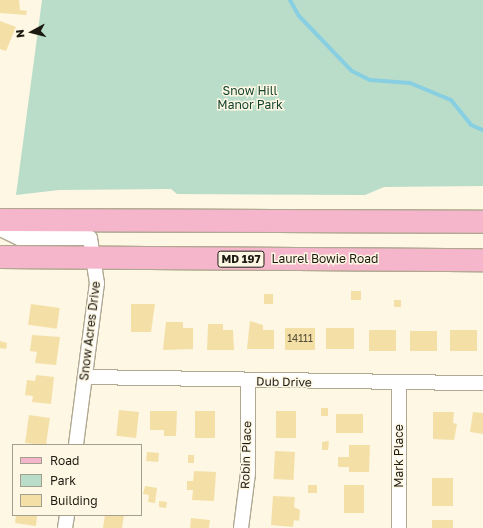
<!DOCTYPE html>
<html>
<head>
<meta charset="utf-8">
<style>
	body { margin:0 }
	#map { position:relative; width:483px; height:528px; overflow:hidden; background:#fdf7e3; font-family:"Golos Text",sans-serif }
	div>[style] { position:absolute }
	[style*='--x'] { left:calc(var(--x)*1px); top:calc(var(--y)*1px); width:calc(var(--w)*1px); rotate:calc(var(--a)*1deg) }
	.green>* { inset:0; background:#baddca }
	.stream>* { height:4px; margin:-2px; padding:0 2px; transform-origin:2px; border-radius:2px; background:#88cfe2 }
	.building>* { inset:0; background:#f4e0a7; transform-origin:0 0 }
	.roads { filter:drop-shadow(1px 0 #b0a891) drop-shadow(-1px 0 #b0a891) drop-shadow(0 1px #b0a891) drop-shadow(0 -1px #b0a891) }
	.minor>* { height:14px; margin:-7px; padding:0 7px; transform-origin:7px; border-radius:7px; background:#fff }
	.primary>* { height:22px; margin:-11px; padding:0 11px; transform-origin:11px; border-radius:11px; background:#f5b5cb }
	span { translate:-50% -50%; white-space:nowrap; text-align:center; line-height:1.15; -webkit-text-stroke:3px #fdf7e3; paint-order:stroke }
	.number-label { font-size:10px; color:#534c37 }
	.number-label span { -webkit-text-stroke-width:0 }
	.shield-label span { padding:1px 3px; background:#fdf7e3; border:1px solid; border-radius:3px; -webkit-text-stroke-width:0 }
	.shield-label { font-size:11px; color:#1d1a12; font-weight:700 }
	.park-label { font-size:12px; color:#14442f }
	.street-label { font-size:12px; color:#1d1a12 }
	.legend { position:absolute; left:12px; top:444px; width:130px; height:72px; box-sizing:border-box; background:#fdf7e3; border:1px solid #a39f8f; margin:0; padding:5px 7px; list-style:none; font-size:12px; color:#1d1a12 }
	.legend li { display:flex; align-items:center; gap:8px; height:20px }
	.legend b { width:20px; border:1px solid #a39f8f }
	.north { position:absolute; left:12px; top:12px; width:40px; height:40px; -webkit-text-stroke:3px #fdf7e3; paint-order:stroke; rotate:263deg; font-size:11px; font-weight:700; line-height:16px; text-align:center; color:#1d1a12 }
	.north::after { content:''; display:block; margin:auto; width:14px; height:18px; background:#1d1a12; clip-path:polygon(50% 0,100% 100%,50% 72%,0 100%) }
</style>
</head>
<body>
<div id="map">
	<div class="green">
		<div style="clip-path:polygon(42px 0,483px 0,483px 186px,384px 187px,365px 195px,177px 194px,171px 189px,59px 190px,16px 195px)"></div>
	</div>
	<div class="stream">
		<div style="--x:290;--y:0;--w:18;--a:61"></div>
		<div style="--x:299;--y:16;--w:76;--a:46.1"></div>
		<div style="--x:352;--y:71;--w:20;--a:27"></div>
		<div style="--x:370;--y:80;--w:40;--a:4.3"></div>
		<div style="--x:410;--y:83;--w:44;--a:22.5"></div>
		<div style="--x:451;--y:100;--w:32;--a:51"></div>
		<div style="--x:471;--y:125;--w:13;--a:23"></div>
	</div>
	<div class="building">
		<div style="clip-path:polygon(0 0,19px 0,20px 10px,27px 11px,26px 15px,0 13px)"></div>
		<div style="clip-path:polygon(0 21px,16px 27px,6px 51px,0 49px)"></div>
		<div style="left:351px;top:291px;width:10px;height:9px"></div>
		<div style="left:264px;top:294px;width:9px;height:10px"></div>
		<div style="left:394px;top:300px;width:7px;height:7px"></div>
		<div style="left:31px;top:304px;width:29px;height:21px;rotate:8deg"></div>
		<div style="clip-path:polygon(131px 304px,155px 304px,151px 332px,131px 332px)"></div>
		<div style="clip-path:polygon(250px 321px,263px 325px,263px 330px,274px 330px,274px 349px,247px 349px)"></div>
		<div style="clip-path:polygon(166px 322px,183px 322px,183px 328px,193px 328px,193px 349px,163px 350px)"></div>
		<div style="clip-path:polygon(208px 324px,223px 324px,223px 330px,233px 330px,234px 350px,207px 350px)"></div>
		<div style="left:285px;top:328px;width:30px;height:22px"></div>
		<div style="left:326px;top:328px;width:28px;height:21px"></div>
		<div style="left:369px;top:330px;width:27px;height:21px"></div>
		<div style="left:450px;top:330px;width:27px;height:21px"></div>
		<div style="left:410px;top:331px;width:27px;height:20px"></div>
		<div style="clip-path:polygon(32px 335px,60px 337px,56px 365px,35px 363px,37px 352px,30px 351px)"></div>
		<div style="clip-path:polygon(0 341px,7px 343px,6px 349px,0 348px)"></div>
		<div style="clip-path:polygon(36px 375px,54px 377px,51px 404px,32px 402px,33px 396px,25px 395px,27px 380px,35px 381px)"></div>
		<div style="left:328px;top:408px;width:8px;height:7px;rotate:90deg"></div>
		<div style="left:119px;top:410px;width:20px;height:26px;rotate:6deg"></div>
		<div style="clip-path:polygon(150px 411px,177px 411px,176px 436px,164px 436px,164px 430px,150px 430px)"></div>
		<div style="left:195px;top:411px;width:20px;height:27px"></div>
		<div style="left:276px;top:411px;width:20px;height:27px"></div>
		<div style="clip-path:polygon(433px 412px,454px 412px,453px 423px,457px 424px,454px 440px,433px 439px)"></div>
		<div style="clip-path:polygon(473px 412px,483px 413px,483px 434px,470px 432px)"></div>
		<div style="left:336px;top:414px;width:27px;height:19px"></div>
		<div style="left:29px;top:415px;width:21px;height:28px;rotate:8deg"></div>
		<div style="clip-path:polygon(329px 441px,328px 450px,322px 450px,322px 442px)"></div>
		<div style="clip-path:polygon(349px 445px,370px 445px,369px 472px,349px 472px,349px 467px,338px 467px,338px 457px,349px 457px)"></div>
		<div style="left:275px;top:451px;width:20px;height:28px;rotate:3deg"></div>
		<div style="left:147px;top:452px;width:12px;height:9px;rotate:5deg"></div>
		<div style="left:188px;top:455px;width:6px;height:8px"></div>
		<div style="clip-path:polygon(194px 471px,216px 472px,214px 501px,192px 500px,193px 490px,187px 490px,187px 481px,193px 481px)"></div>
		<div style="left:432px;top:478px;width:21px;height:28px"></div>
		<div style="left:308px;top:485px;width:9px;height:8px"></div>
		<div style="left:344px;top:485px;width:20px;height:28px"></div>
		<div style="clip-path:polygon(145px 486px,157px 488px,155px 503px,148px 502px,149px 495px,143px 494px)"></div>
		<div style="clip-path:polygon(273px 496px,295px 497px,294px 507px,300px 510px,299px 521px,294px 520px,293px 527px,271px 525px)"></div>
		<div style="clip-path:polygon(159px 501px,167px 502px,166px 508px,159px 507px)"></div>
		<div style="clip-path:polygon(16px 515px,37px 515px,36px 526px,15px 523px)"></div>
		<div style="clip-path:polygon(105px 515px,124px 515px,122px 528px,103px 528px)"></div>
		<div style="clip-path:polygon(191px 518px,210px 520px,209px 528px,190px 528px)"></div>
		<div style="left:453px;top:520px;width:8px;height:21px;rotate:90deg"></div>
	</div>
	<div class="roads">
		<div class="minor">
			<div style="--x:0;--y:229;--w:21;--a:25"></div>
			<div style="--x:19;--y:238;--w:71;--a:0"></div>
			<div style="--x:90;--y:238;--w:46;--a:81.2"></div>
			<div style="--x:97;--y:283;--w:163;--a:97.4"></div>
			<div style="--x:85;--y:377;--w:398;--a:0.9"></div>
			<div style="--x:65;--y:528;--w:13;--a:-81"></div>
			<div style="--x:241;--y:528;--w:55;--a:-82.7"></div>
			<div style="--x:248;--y:473;--w:91;--a:-90"></div>
			<div style="--x:399;--y:528;--w:145;--a:-90"></div>
		</div>
		<div class="primary">
			<div style="--x:0;--y:220;--w:483;--a:0.2"></div>
			<div style="--x:0;--y:257;--w:483;--a:0.4"></div>
		</div>
	</div>
	<div class="number-label">
		<span style="left:300px;top:339px">14111</span>
	</div>
	<div class="shield-label">
		<span style="left:241px;top:259px">MD 197</span>
	</div>
	<div class="park-label">
		<span style="left:250px;top:98px">Snow Hill<br>Manor Park</span>
	</div>
	<div class="street-label">
		<span style="left:325px;top:259px">Laurel Bowie Road</span>
		<span style="left:90px;top:331px;rotate:-83deg">Snow Acres Drive</span>
		<span style="left:284px;top:382px;rotate:1deg">Dub Drive</span>
		<span style="left:246px;top:455px;rotate:-88deg">Robin Place</span>
		<span style="left:399px;top:456px;rotate:-90deg">Mark Place</span>
	</div>
	<ul class="legend">
	<li><b style="height:5px;background:#f5b5cb"></b>Road</li>
	<li><b style="height:11px;background:#baddca"></b>Park</li>
	<li><b style="height:11px;background:#f4e0a7"></b>Building</li>
	</ul>
	<div class="north">N</div>
</div>
</body>
</html>
